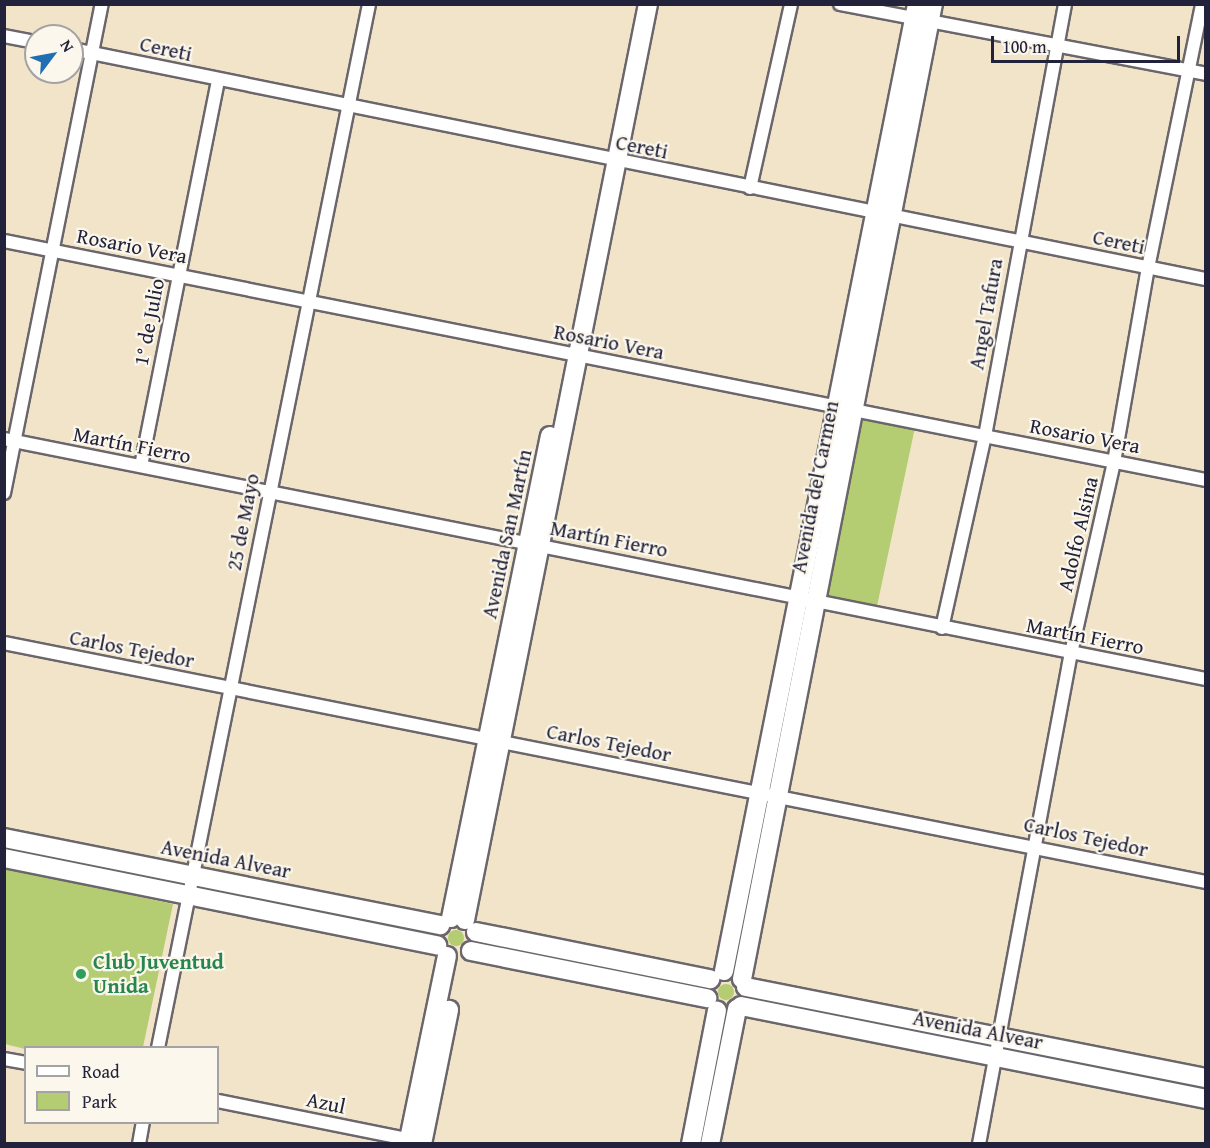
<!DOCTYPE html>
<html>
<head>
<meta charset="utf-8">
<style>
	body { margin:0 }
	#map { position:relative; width:1210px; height:1148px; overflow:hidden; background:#f1e4c8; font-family:"Gentium Book Plus",serif }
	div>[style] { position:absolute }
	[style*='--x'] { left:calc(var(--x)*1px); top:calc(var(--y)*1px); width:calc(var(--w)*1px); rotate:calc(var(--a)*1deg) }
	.green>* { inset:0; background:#b4cc72; transform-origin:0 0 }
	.round { border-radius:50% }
	.roads { filter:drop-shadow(2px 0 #6a666c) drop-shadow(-2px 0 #6a666c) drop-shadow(0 2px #6a666c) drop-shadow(0 -2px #6a666c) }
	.minor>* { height:12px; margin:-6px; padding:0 6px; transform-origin:6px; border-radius:6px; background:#fff }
	.secondary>* { height:18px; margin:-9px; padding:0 9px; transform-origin:9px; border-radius:9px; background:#fff }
	.dots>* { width:16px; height:16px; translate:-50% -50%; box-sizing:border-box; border:3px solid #fbf7ec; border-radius:50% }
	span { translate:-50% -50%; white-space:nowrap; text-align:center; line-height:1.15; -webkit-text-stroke:4.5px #fbf7ec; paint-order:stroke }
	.street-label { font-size:21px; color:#22223b }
	.leisure-label { font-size:21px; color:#27864d; font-weight:700 }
	.left { translate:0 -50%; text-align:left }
	.frame { position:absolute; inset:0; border:6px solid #22223b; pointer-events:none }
	.legend { position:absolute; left:24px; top:1046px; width:195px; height:78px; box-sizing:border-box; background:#fbf7ec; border:2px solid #a4a2a5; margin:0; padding:8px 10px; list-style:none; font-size:18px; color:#22223b }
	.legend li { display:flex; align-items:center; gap:12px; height:30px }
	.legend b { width:30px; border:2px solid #a4a2a5 }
	.north { position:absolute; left:24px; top:24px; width:60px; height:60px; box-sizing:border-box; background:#fbf7ec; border:2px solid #a4a2a5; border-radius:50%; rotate:58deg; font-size:16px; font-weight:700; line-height:24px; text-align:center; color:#22223b }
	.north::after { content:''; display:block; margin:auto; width:21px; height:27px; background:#1f6fb2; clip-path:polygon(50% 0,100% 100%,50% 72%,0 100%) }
	.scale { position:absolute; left:991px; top:36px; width:189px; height:27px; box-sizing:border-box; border:3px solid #22223b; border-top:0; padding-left:8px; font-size:18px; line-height:21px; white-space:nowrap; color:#22223b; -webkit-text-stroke:4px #fbf7ec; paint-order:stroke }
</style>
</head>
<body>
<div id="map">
	<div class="green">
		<div style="left:862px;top:417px;width:54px;height:182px;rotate:12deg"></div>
		<div style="clip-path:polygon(4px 846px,180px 881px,179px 885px,5px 849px)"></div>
		<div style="clip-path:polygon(5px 868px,173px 904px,143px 1047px,25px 1049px,5px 1044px)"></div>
		<div style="left:208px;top:886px;width:222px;height:4px;rotate:11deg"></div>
		<div class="round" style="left:448px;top:930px;width:16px;height:16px"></div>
		<div style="clip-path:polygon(483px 941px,701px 985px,700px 989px,482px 944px)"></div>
		<div class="round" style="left:718px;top:984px;width:16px;height:16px"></div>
		<div style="left:765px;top:999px;width:221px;height:4px;rotate:11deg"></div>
		<div style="left:1015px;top:1048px;width:194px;height:4px;rotate:12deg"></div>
	</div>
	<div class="roads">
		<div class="minor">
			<div style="--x:840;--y:4;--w:373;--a:10.8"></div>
			<div style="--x:4;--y:36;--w:33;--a:11"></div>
			<div style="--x:72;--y:49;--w:1157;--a:11.47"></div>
			<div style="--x:750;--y:188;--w:189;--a:-77.4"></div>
			<div style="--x:4;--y:241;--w:1226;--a:11.25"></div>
			<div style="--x:4;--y:439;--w:1226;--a:11.29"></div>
			<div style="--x:141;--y:466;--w:394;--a:-78.7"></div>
			<div style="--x:4;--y:493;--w:499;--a:-78.7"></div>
			<div style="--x:942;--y:628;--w:197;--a:-77.4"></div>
			<div style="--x:985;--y:436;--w:439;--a:-79.5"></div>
			<div style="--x:4;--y:643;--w:1226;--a:11.25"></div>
			<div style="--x:158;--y:1048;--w:1065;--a:-78.57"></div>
			<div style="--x:4;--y:1059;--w:22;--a:10"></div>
			<div style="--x:218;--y:1101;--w:202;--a:11.4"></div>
			<div style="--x:139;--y:1144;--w:22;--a:-80"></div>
			<div style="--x:979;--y:1144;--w:500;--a:-79.4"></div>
			<div style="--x:1071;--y:653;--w:196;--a:-77.3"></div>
			<div style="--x:1114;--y:462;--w:197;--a:-80.1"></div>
			<div style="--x:1148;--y:268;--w:269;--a:-78.4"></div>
		</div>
		<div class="secondary">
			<div style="--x:4;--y:838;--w:445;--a:11.3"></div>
			<div style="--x:4;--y:858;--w:442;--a:11.4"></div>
			<div style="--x:451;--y:918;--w:492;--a:-78.4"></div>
			<div style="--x:465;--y:920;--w:934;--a:-78.7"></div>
			<div style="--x:476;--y:932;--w:239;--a:11.4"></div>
			<div style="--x:471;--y:951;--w:241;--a:11.3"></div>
			<div style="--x:724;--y:971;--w:986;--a:-78.71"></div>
			<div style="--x:742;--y:979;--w:994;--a:-78.92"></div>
			<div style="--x:746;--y:987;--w:469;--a:11.2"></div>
			<div style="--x:741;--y:1006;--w:474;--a:11.3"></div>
			<div style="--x:408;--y:1144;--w:192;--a:-78.3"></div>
			<div style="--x:422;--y:1144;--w:137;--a:-78.6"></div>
			<div style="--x:691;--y:1144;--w:136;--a:-79"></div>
			<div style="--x:710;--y:1144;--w:138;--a:-78.7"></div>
		</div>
	</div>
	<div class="dots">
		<div style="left:81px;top:974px;background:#2e9e5b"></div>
	</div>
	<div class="street-label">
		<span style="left:166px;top:49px;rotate:12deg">Cereti</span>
		<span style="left:642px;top:147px;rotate:11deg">Cereti</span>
		<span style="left:1119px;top:242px;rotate:12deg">Cereti</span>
		<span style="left:132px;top:246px;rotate:11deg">Rosario Vera</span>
		<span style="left:986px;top:314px;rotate:-80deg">Angel Tafura</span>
		<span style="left:149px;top:322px;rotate:-79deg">1° de Julio</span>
		<span style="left:609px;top:342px;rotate:11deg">Rosario Vera</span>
		<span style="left:1085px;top:436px;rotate:11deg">Rosario Vera</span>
		<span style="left:132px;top:445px;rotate:11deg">Martín Fierro</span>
		<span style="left:815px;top:487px;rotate:-79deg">Avenida del Carmen</span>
		<span style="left:243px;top:522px;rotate:-79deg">25 de Mayo</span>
		<span style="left:507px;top:534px;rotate:-78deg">Avenida San Martín</span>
		<span style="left:1078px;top:534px;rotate:-77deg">Adolfo Alsina</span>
		<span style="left:609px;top:539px;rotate:11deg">Martín Fierro</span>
		<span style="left:1085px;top:636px;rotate:11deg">Martín Fierro</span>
		<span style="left:132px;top:649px;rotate:11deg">Carlos Tejedor</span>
		<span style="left:609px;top:743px;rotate:11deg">Carlos Tejedor</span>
		<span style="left:1086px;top:837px;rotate:12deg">Carlos Tejedor</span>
		<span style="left:226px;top:859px;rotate:11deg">Avenida Alvear</span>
		<span style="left:978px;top:1030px;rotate:11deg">Avenida Alvear</span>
		<span style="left:326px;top:1103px;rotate:12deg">Azul</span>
	</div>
	<div class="leisure-label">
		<span class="left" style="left:93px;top:974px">Club Juventud<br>Unida</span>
	</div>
	<div class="frame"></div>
	<ul class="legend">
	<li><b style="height:8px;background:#fff"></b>Road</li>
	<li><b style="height:16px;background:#b4cc72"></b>Park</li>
	</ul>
	<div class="north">N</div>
	<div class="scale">100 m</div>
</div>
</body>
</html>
